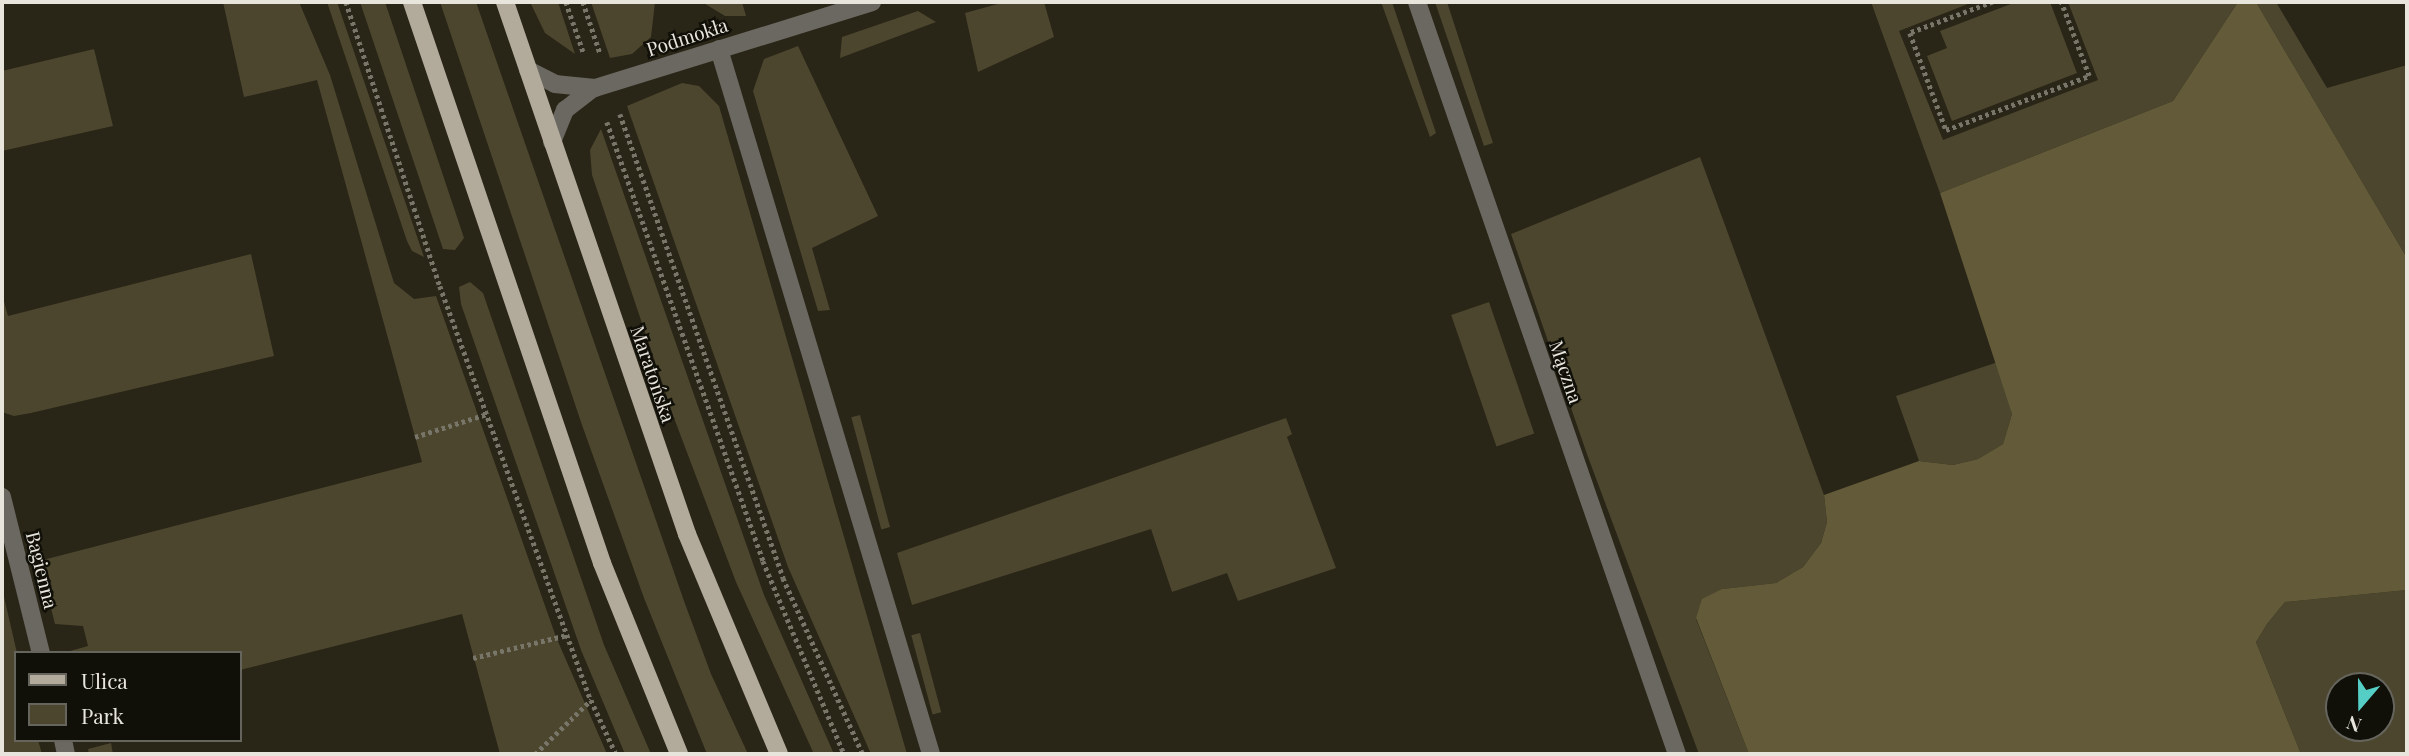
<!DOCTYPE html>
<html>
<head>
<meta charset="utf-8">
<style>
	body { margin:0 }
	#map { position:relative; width:2409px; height:756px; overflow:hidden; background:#292517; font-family:"Playfair Display",serif }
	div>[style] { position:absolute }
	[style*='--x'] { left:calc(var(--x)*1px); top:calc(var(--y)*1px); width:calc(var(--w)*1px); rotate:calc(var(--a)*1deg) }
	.green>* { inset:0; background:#4c462e; transform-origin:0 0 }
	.forest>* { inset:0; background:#625a38 }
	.path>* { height:4.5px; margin-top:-2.25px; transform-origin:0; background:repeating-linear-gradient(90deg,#787569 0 3.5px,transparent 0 7px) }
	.minor>* { height:18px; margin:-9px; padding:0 9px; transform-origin:9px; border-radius:9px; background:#6b6861 }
	.major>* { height:18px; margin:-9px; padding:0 9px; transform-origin:9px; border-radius:9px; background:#b2ab9c }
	span { translate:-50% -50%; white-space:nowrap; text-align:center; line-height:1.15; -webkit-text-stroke:5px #100f08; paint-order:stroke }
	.street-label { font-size:19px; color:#e7e5dc }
	.frame { position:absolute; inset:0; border:4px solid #e7e5dc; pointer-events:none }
	.legend { position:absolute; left:14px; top:651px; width:228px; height:91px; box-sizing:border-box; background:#100f08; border:2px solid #66655d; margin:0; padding:9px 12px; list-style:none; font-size:21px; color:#e7e5dc }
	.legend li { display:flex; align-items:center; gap:14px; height:35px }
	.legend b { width:35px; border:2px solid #66655d }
	.north { position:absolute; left:2325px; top:672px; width:70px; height:70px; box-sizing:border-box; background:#100f08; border:2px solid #66655d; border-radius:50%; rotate:200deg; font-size:19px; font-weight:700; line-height:28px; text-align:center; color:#e7e5dc }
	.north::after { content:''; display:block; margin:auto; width:24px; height:32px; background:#55cec6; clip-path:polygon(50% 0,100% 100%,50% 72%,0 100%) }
</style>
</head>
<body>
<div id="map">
	<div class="green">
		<div style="clip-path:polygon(223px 2px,299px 2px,330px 75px,394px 283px,414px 299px,436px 296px,556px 637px,607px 754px,500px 754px,462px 614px,240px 670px,240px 653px,63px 653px,88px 646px,83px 626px,55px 624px,39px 561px,422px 462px,317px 80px,244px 97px)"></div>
		<div style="clip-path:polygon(327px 2px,337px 2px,424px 257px,412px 251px,407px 241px)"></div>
		<div style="clip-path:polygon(360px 2px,385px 2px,464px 238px,455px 250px,443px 249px)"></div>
		<div style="clip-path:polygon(440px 2px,476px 2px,684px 601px,711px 674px,748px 754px,707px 754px,644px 598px,582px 425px)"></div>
		<div style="clip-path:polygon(530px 2px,558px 2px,575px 54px,545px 33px)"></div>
		<div style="clip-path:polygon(591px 2px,655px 2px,651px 37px,632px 54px,610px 58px)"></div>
		<div style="clip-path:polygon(702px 2px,742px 2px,746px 16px,725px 16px)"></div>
		<div style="clip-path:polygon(1005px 2px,1044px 2px,1054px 37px,978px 72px,965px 13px)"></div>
		<div style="clip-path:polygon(1381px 2px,1392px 2px,1436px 133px,1430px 137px)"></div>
		<div style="clip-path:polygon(1435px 2px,1447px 2px,1493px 143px,1484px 146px)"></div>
		<div style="clip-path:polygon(1871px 2px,1973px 2px,1899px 31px,1943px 140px,2098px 80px,2068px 2px,2238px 2px,2173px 101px,1940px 193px)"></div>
		<div style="clip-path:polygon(2016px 2px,2050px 2px,2077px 73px,1952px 121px,1927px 56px,1947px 48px,1940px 31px)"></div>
		<div style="clip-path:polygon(2256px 2px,2276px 2px,2327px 88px,2407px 65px,2407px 258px)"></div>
		<div style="clip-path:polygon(918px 11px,936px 22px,840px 58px,842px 37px)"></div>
		<div style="clip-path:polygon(798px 46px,878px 216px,812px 248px,830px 310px,818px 311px,753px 91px,764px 59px)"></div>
		<div style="clip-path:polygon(94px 49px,113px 126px,2px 151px,2px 71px)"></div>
		<div style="clip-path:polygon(682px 83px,699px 86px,719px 106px,907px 754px,871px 754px,788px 567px,627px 106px)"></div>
		<div style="clip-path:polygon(601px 129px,764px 595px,834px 754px,813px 752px,736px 582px,674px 418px,592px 175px,590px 150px)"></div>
		<div style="clip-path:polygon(1700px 157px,1824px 495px,1827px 522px,1821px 543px,1803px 567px,1776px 583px,1722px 589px,1696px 619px,1749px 754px,1699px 754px,1588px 457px,1511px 234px)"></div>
		<div style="clip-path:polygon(251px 254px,274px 356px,31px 413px,14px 416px,2px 412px,2px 294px,8px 316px)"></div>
		<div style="clip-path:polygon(470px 282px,483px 293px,604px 645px,651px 754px,625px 754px,581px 650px,461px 304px,459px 287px)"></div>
		<div style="left:1489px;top:302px;width:139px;height:40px;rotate:71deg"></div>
		<div style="clip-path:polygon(1998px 362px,2012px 414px,2003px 444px,1978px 459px,1953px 465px,1919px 461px,1896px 396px)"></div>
		<div style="left:860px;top:415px;width:116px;height:9px;rotate:75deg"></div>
		<div style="clip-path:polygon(1286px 418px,1292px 434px,1287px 437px,1336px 568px,1238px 601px,1227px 573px,1172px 592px,1151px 529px,912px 605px,897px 553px)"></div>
		<div style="clip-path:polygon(2px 588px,17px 653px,16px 740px,38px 740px,42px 754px,2px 754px)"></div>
		<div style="clip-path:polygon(evenodd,2407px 590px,2407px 754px,2301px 754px,2256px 642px,2267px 624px,2285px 602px,2407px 590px,2339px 686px,2381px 686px,2381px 728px,2339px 728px,2339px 686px)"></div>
		<div style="left:920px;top:633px;width:82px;height:9px;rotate:75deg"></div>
		<div style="clip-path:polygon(111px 743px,113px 754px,89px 754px,88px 749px)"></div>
	</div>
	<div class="forest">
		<div style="clip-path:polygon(2238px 2px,2256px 2px,2407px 258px,2407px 590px,2285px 602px,2267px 624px,2256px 642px,2301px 754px,1749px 754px,1696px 618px,1702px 599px,1722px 589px,1776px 583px,1803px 567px,1821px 543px,1827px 522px,1824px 495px,1919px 461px,1953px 465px,1978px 459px,2003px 444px,2012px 414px,1940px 193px,2173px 101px)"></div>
	</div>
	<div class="path">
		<div style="--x:346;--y:2;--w:299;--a:71.7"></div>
		<div style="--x:440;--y:286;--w:441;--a:70"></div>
		<div style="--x:591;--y:700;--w:60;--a:65.2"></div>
		<div style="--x:566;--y:2;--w:55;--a:70.9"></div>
		<div style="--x:583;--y:2;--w:54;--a:71.6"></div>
		<div style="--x:1993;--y:2;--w:89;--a:159.5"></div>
		<div style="--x:1910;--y:33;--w:103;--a:69.6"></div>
		<div style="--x:1946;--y:130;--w:153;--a:-20.7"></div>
		<div style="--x:2089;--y:76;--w:79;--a:-110.7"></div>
		<div style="--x:620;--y:114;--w:492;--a:70.6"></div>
		<div style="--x:783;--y:578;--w:193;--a:65.6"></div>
		<div style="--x:607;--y:122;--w:466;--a:70.4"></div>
		<div style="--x:763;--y:561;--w:209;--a:67.2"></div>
		<div style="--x:415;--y:437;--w:76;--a:-17.7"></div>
		<div style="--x:473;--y:658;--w:97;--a:-13.7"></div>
		<div style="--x:535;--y:754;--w:78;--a:-44"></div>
	</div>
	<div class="minor">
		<div style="--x:1417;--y:2;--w:796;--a:70.93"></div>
		<div style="--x:719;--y:49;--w:736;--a:73.26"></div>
		<div style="--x:528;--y:70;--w:30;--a:27"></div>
		<div style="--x:555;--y:84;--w:40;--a:5.7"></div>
		<div style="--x:595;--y:88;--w:290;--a:-17.2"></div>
		<div style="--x:552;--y:142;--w:35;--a:-68"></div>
		<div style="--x:565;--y:110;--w:34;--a:-38"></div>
		<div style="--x:2;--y:497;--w:161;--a:76"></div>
		<div style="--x:63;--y:740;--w:14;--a:78"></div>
	</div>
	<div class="major">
		<div style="--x:412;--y:2;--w:592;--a:71.29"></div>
		<div style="--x:602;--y:563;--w:206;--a:68"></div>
		<div style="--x:505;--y:2;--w:562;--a:71.11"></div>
		<div style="--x:687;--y:534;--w:238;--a:67.3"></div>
	</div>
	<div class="street-label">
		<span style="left:687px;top:37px;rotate:-18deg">Podmokła</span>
		<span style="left:1566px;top:372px;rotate:71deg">Mączna</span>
		<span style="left:653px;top:374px;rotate:71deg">Maratońska</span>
		<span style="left:42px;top:570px;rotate:76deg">Bagienna</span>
	</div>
	<div class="frame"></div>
	<ul class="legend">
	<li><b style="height:9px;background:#b2ab9c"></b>Ulica</li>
	<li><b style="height:19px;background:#4c462e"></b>Park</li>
	</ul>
	<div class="north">N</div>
</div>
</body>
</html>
